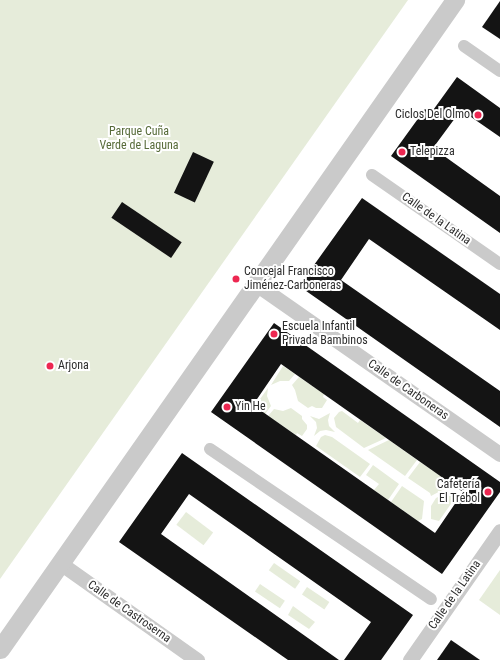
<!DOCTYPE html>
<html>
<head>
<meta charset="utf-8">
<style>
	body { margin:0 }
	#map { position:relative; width:500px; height:660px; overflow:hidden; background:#fff; font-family:"Roboto Condensed",sans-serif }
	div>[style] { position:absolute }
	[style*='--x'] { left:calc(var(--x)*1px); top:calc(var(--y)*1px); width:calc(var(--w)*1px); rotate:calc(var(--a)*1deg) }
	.green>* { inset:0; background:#e6ecda; transform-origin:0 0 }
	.building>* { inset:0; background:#141414; transform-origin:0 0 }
	.pedestrian>* { height:12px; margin:-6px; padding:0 6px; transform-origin:6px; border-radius:6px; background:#cacaca }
	.minor>* { height:15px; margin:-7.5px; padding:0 7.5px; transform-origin:7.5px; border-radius:7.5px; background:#cacaca }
	.tertiary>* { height:19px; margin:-9.5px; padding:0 9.5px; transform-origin:9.5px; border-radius:9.5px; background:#cacaca }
	.dots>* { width:11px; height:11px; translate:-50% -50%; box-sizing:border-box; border:2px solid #fff; border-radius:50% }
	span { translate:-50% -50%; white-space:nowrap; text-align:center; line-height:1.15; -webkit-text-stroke:4px #fff; paint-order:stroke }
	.poi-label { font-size:12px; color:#2d2d2d }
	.right { translate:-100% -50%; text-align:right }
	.left { translate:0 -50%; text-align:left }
	.park-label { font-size:12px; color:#576b39 }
	.street-label { font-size:12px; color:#2d2d2d }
</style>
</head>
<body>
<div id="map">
	<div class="green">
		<div style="clip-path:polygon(0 0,408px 0,0 579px)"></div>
		<div style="clip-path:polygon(283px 366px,295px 374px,289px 381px,280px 381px,271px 385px)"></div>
		<div style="clip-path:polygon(299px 377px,324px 394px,323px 397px,327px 400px,322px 408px,316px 408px,312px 406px,308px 408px,298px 401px,295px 390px,292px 385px)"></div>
		<div style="clip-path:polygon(268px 388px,267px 396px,271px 406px,265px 414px,255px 406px)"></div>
		<div style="clip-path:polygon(291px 408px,302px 416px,302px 419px,307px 425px,307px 429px,302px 436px,297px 433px,296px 435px,268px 416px,274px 409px,283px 411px)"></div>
		<div style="clip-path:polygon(342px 411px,358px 423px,360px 420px,386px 438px,364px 448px,336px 427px,334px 418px,339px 412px)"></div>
		<div style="clip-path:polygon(330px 413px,328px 420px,329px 426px,335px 432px,326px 430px,320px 431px,314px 436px,317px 428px,316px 422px,310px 416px,319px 419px)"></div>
		<div style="clip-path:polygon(325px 435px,332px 437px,370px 464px,360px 477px,316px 446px,321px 437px)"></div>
		<div style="clip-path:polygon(389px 440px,417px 460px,405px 476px,368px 450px)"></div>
		<div style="clip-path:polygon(420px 462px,447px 480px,448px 487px,431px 496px,430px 493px,408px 478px)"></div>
		<div style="clip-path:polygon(373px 465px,399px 484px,388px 500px,374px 490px,379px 484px,366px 475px)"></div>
		<div style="clip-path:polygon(402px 486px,424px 501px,422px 519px,418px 521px,391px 502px)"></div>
		<div style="clip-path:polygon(448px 492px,455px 498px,439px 521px,431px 519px,431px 506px,436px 498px)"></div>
		<div style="left:186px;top:512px;width:34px;height:16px;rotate:37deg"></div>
		<div style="left:274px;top:563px;width:32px;height:9px;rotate:35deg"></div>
		<div style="clip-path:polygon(500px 570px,500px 615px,479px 600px)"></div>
		<div style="left:260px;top:584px;width:30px;height:9px;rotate:34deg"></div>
		<div style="left:307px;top:587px;width:27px;height:9px;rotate:34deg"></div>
		<div style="clip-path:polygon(293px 606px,315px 622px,309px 629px,288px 615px)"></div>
	</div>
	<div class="building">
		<div style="clip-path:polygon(500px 1px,500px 39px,482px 27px)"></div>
		<div style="clip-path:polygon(457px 77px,500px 108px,500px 137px,461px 110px,433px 148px,500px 196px,500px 233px,391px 156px,425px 109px,431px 113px)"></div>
		<div style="left:193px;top:152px;width:23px;height:45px;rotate:25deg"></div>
		<div style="clip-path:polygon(362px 198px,500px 294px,500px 330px,369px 239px,341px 280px,500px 391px,500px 427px,299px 286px)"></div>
		<div style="left:122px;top:202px;width:72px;height:19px;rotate:34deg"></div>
		<div style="clip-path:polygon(evenodd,274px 323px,500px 482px,500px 492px,442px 574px,211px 412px,274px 323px,281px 364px,463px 492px,435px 533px,253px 405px,281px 364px)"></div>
		<div style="clip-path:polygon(182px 453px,413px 615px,381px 660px,344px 660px,371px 622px,189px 494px,161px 534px,339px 660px,288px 660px,119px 542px)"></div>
		<div style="clip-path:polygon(451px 640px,480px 660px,437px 660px)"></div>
	</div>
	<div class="pedestrian">
		<div style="--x:464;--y:46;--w:44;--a:34.8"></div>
		<div style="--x:372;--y:175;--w:156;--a:34.8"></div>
		<div style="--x:210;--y:449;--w:267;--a:34.2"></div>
	</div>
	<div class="minor">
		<div style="--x:256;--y:284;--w:297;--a:34.9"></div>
		<div style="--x:60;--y:563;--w:168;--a:35.3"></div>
		<div style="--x:410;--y:660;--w:157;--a:-55.1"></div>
	</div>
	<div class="tertiary">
		<div style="--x:0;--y:649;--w:793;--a:-54.97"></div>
	</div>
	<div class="dots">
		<div style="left:478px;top:115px;background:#ed2751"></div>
		<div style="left:402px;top:152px;background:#ed2751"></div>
		<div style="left:236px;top:279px;background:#ed2751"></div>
		<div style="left:274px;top:334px;background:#ed2751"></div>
		<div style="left:50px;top:366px;background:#ed2751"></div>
		<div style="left:227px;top:407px;background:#ed2751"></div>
		<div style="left:488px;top:492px;background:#ed2751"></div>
	</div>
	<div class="poi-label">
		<span class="right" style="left:470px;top:115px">Ciclos Del Olmo</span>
		<span class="left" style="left:410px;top:152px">Telepizza</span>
		<span class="left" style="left:244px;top:279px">Concejal Francisco<br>Jiménez-Carboneras</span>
		<span class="left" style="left:282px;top:334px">Escuela Infantil<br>Privada Bambinos</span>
		<span class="left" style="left:58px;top:366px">Arjona</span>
		<span class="left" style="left:235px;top:407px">Yin He</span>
		<span class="right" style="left:480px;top:492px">Cafetería<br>El Trébol</span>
	</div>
	<div class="park-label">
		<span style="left:139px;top:139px">Parque Cuña<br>Verde de Laguna</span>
	</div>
	<div class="street-label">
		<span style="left:436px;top:219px;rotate:35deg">Calle de la Latina</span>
		<span style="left:408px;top:390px;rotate:35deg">Calle de Carboneras</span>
		<span style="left:455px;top:595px;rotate:-55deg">Calle de la Latina</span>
		<span style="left:129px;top:612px;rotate:35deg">Calle de Castroserna</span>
	</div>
</div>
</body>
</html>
